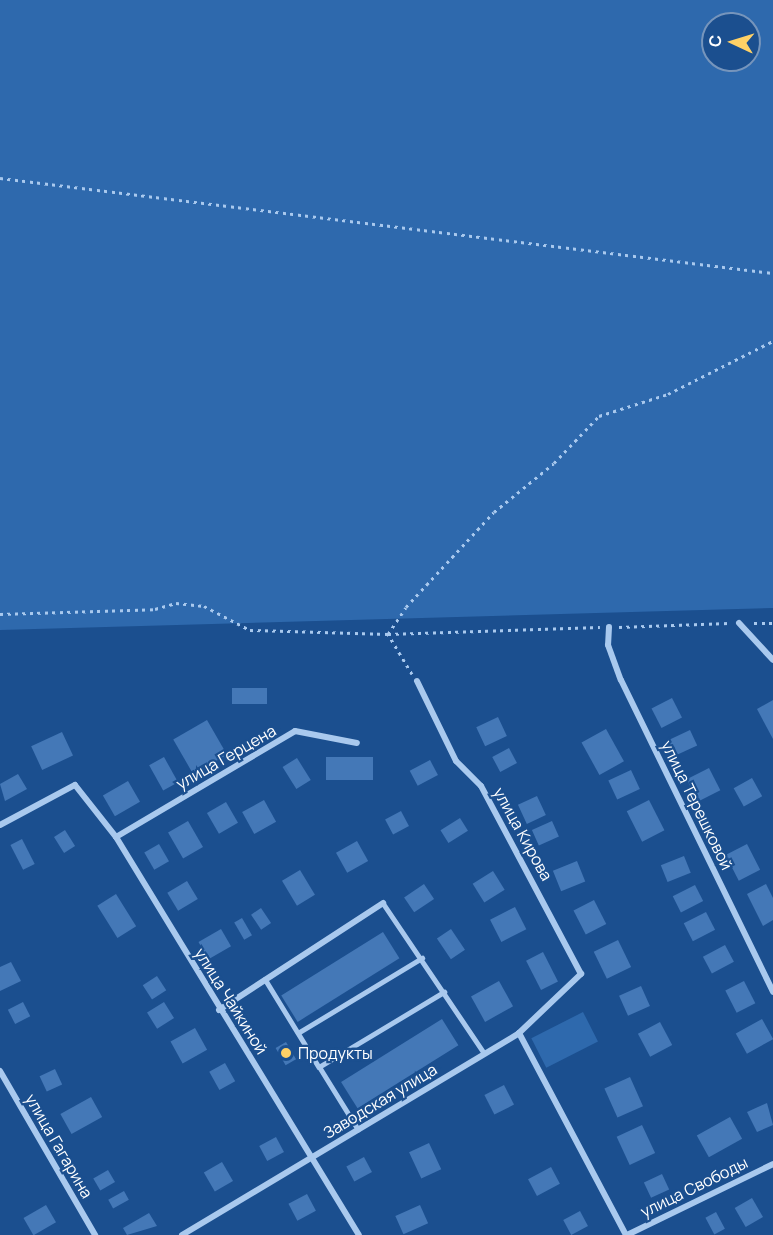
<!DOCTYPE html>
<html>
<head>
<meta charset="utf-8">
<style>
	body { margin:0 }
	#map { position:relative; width:773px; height:1235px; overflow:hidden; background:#1b4f8f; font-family:Manrope,sans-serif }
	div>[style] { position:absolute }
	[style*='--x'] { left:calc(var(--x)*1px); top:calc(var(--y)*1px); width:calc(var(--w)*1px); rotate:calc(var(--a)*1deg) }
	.green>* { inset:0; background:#2e69ad; transform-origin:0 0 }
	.building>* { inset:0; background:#4478b7; transform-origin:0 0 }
	.path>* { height:3px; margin-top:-1.5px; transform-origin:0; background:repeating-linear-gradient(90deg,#a9c9ee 0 3px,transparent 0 7.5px) }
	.service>* { height:4.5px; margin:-2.25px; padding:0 2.25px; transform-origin:2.25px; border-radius:2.25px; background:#a9c9ee }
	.minor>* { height:6px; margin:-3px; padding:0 3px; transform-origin:3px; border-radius:3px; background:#a9c9ee }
	.dots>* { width:16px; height:16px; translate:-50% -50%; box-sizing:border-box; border:3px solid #1b4f8f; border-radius:50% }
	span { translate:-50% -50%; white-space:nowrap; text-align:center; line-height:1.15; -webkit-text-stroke:4.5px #1b4f8f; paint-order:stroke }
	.street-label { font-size:16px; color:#fff }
	.poi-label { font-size:16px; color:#fff }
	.left { translate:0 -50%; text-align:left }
	.north { position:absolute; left:701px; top:12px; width:60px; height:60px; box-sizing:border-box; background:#1b4f8f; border:2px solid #7695bc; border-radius:50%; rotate:274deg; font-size:16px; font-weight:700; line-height:24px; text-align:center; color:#fff }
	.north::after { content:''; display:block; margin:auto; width:21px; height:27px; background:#ffd166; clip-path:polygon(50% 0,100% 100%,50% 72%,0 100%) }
</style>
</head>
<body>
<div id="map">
	<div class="green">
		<div style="clip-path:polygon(evenodd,0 0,773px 0,773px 608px,0 630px,0 0,713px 24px,749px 24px,749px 60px,713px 60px,713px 24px)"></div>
		<div style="left:583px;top:1012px;width:33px;height:58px;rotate:63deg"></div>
	</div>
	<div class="building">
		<div style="left:267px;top:688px;width:16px;height:35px;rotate:90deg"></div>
		<div style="left:672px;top:698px;width:22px;height:23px;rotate:63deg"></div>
		<div style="clip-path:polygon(773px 700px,773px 739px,757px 709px)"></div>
		<div style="left:498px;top:717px;width:21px;height:24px;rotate:65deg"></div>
		<div style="left:207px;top:720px;width:40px;height:39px;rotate:60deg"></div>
		<div style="left:606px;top:729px;width:37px;height:28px;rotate:61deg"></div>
		<div style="left:690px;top:730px;width:17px;height:27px;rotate:65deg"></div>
		<div style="left:62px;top:732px;width:26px;height:34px;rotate:65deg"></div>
		<div style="left:509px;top:748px;width:17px;height:19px;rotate:62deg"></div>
		<div style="left:164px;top:757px;width:29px;height:17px;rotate:61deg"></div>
		<div style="left:326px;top:757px;width:47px;height:23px"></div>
		<div style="left:297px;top:758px;width:26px;height:17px;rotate:58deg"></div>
		<div style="left:430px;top:760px;width:17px;height:23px;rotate:62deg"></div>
		<div style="left:709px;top:768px;width:25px;height:25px;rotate:63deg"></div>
		<div style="left:631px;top:770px;width:21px;height:25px;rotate:65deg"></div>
		<div style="clip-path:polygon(18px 774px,27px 789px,5px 801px,0 784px)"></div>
		<div style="left:752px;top:778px;width:21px;height:21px;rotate:61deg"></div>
		<div style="left:128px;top:781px;width:24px;height:29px;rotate:60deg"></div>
		<div style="left:537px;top:796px;width:21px;height:21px;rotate:65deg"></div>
		<div style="left:264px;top:800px;width:25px;height:25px;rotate:61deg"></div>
		<div style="left:649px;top:800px;width:34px;height:25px;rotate:63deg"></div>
		<div style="left:226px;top:802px;width:24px;height:22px;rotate:60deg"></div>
		<div style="left:401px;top:811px;width:17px;height:18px;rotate:62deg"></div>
		<div style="left:460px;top:818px;width:15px;height:23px;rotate:58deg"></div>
		<div style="left:188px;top:821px;width:30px;height:23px;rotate:60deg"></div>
		<div style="left:552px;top:821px;width:17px;height:22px;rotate:66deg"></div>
		<div style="left:65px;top:830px;width:19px;height:13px;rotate:58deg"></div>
		<div style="left:22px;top:839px;width:28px;height:13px;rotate:63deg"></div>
		<div style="left:357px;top:841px;width:23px;height:24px;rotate:61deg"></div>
		<div style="left:159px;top:844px;width:20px;height:17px;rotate:60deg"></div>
		<div style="left:747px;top:844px;width:29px;height:24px;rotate:63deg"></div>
		<div style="left:684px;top:856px;width:18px;height:25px;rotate:68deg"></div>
		<div style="left:577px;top:861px;width:22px;height:26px;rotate:68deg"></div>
		<div style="left:300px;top:870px;width:29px;height:21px;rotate:59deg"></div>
		<div style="left:493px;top:871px;width:22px;height:24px;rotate:58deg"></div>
		<div style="left:187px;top:881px;width:21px;height:23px;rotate:59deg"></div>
		<div style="left:424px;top:884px;width:18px;height:24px;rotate:56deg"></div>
		<div style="clip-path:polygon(766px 884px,773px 898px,773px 920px,763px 926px,747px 894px)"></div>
		<div style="left:695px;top:885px;width:18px;height:25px;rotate:63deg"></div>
		<div style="left:116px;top:894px;width:38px;height:22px;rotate:58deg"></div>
		<div style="left:594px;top:900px;width:27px;height:23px;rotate:63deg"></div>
		<div style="left:515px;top:907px;width:25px;height:28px;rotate:63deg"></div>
		<div style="left:261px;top:908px;width:18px;height:12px;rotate:56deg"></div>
		<div style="left:706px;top:912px;width:20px;height:25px;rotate:63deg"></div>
		<div style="left:242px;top:918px;width:20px;height:9px;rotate:60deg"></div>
		<div style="left:221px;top:929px;width:20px;height:26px;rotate:60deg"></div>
		<div style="left:451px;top:929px;width:25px;height:17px;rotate:56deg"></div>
		<div style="left:383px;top:932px;width:31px;height:120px;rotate:58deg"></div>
		<div style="left:618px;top:940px;width:30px;height:27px;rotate:64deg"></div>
		<div style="left:725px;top:945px;width:19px;height:25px;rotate:62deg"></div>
		<div style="left:543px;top:952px;width:33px;height:19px;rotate:63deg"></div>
		<div style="clip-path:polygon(11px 962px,21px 981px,0 991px,0 967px)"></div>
		<div style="left:157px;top:976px;width:17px;height:17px;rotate:57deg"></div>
		<div style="left:499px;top:981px;width:29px;height:32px;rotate:61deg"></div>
		<div style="left:744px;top:981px;width:25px;height:21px;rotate:63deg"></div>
		<div style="left:641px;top:986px;width:22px;height:24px;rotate:66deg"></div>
		<div style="left:23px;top:1002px;width:16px;height:17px;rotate:63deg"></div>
		<div style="left:164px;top:1002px;width:19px;height:20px;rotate:58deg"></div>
		<div style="left:442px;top:1019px;width:31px;height:119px;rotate:58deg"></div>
		<div style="left:762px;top:1019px;width:23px;height:30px;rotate:61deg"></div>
		<div style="left:660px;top:1022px;width:26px;height:25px;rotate:62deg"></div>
		<div style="left:195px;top:1028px;width:25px;height:28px;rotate:61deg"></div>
		<div style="left:286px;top:1042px;width:20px;height:12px;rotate:60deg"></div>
		<div style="left:225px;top:1063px;width:21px;height:18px;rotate:61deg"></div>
		<div style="left:55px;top:1069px;width:17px;height:17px;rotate:65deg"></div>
		<div style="left:630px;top:1077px;width:32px;height:28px;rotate:66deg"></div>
		<div style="left:504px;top:1085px;width:22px;height:22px;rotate:63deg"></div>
		<div style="left:91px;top:1097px;width:23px;height:35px;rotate:61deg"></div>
		<div style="clip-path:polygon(767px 1103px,773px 1125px,757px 1132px,747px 1112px)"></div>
		<div style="left:730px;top:1117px;width:25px;height:38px;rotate:61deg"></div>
		<div style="left:642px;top:1125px;width:31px;height:28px;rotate:65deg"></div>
		<div style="left:276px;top:1137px;width:17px;height:19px;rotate:62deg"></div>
		<div style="left:429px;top:1143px;width:29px;height:22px;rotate:65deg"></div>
		<div style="left:364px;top:1157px;width:17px;height:20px;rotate:62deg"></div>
		<div style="left:222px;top:1162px;width:22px;height:21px;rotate:60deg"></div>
		<div style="left:551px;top:1167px;width:19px;height:26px;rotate:62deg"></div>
		<div style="left:108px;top:1170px;width:14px;height:17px;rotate:60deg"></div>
		<div style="left:662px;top:1174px;width:17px;height:20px;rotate:65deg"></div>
		<div style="left:124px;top:1191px;width:10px;height:18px;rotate:61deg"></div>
		<div style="left:307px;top:1194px;width:19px;height:21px;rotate:62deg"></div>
		<div style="left:752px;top:1198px;width:22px;height:20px;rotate:60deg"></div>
		<div style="left:46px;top:1205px;width:20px;height:26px;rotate:60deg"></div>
		<div style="left:420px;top:1205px;width:20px;height:27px;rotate:66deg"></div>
		<div style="left:580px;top:1211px;width:17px;height:19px;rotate:62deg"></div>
		<div style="left:716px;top:1212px;width:19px;height:12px;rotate:62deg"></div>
		<div style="clip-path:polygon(149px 1213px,157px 1226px,127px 1235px,123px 1228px)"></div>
	</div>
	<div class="path">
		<div style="--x:0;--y:178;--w:779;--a:7.01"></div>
		<div style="--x:0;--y:614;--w:155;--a:-1.8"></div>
		<div style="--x:155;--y:609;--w:22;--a:-16"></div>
		<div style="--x:176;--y:603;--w:28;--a:6"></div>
		<div style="--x:204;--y:606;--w:52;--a:27.6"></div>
		<div style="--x:250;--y:630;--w:138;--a:1.7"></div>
		<div style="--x:388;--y:634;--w:212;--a:-1.9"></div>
		<div style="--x:754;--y:623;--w:19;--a:0"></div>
		<div style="--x:619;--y:627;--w:110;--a:-2.1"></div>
		<div style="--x:412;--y:674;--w:47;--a:-121"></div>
		<div style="--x:388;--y:634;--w:32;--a:-56"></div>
		<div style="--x:406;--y:607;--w:129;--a:-47.2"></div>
		<div style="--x:494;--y:512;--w:77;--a:-39.2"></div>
		<div style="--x:554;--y:463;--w:65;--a:-46.2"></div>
		<div style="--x:599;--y:416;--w:72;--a:-17.7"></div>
		<div style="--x:668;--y:394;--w:118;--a:-26.8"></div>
	</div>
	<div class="service">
		<div style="--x:383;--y:903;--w:181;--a:56"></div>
		<div style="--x:265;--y:979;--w:103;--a:58.5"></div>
		<div style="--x:298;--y:1033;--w:145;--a:-31.2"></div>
		<div style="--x:358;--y:1130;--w:74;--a:-121.8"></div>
		<div style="--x:319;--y:1067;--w:146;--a:-31"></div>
	</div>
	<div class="minor">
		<div style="--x:739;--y:623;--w:50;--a:47.4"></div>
		<div style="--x:609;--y:627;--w:18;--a:93"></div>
		<div style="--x:608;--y:645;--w:37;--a:70"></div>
		<div style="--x:621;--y:680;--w:347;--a:64"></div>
		<div style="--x:0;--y:825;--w:85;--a:-28.1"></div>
		<div style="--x:75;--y:785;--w:66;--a:51.7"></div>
		<div style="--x:116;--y:837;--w:466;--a:58.6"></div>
		<div style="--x:116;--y:837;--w:208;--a:-30.6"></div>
		<div style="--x:295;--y:731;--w:63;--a:11"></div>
		<div style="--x:219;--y:1010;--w:196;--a:-33.1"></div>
		<div style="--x:519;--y:1033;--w:229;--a:62.1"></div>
		<div style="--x:0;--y:1071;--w:190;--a:59.9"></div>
		<div style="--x:182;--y:1235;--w:393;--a:-30.9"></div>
		<div style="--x:519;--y:1033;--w:86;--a:-43.6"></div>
		<div style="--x:581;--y:974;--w:213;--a:-118"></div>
		<div style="--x:481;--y:786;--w:35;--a:-135"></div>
		<div style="--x:456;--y:761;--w:89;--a:-116"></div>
		<div style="--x:627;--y:1235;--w:162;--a:-25.9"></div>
	</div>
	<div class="dots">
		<div style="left:286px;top:1053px;background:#ffd166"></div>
	</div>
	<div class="street-label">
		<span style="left:226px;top:757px;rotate:-30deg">улица Герцена</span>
		<span style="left:697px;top:805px;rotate:64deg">улица Терешковой</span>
		<span style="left:523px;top:834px;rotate:61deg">улица Кирова</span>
		<span style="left:231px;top:1001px;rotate:58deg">улица Чайкиной</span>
		<span style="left:380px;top:1101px;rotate:-31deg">Заводская улица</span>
		<span style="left:59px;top:1146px;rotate:60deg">улица Гагарина</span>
		<span style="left:694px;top:1187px;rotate:-26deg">улица Свободы</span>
	</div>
	<div class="poi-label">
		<span class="left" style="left:298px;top:1053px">Продукты</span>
	</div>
	<div class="north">С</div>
</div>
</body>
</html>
